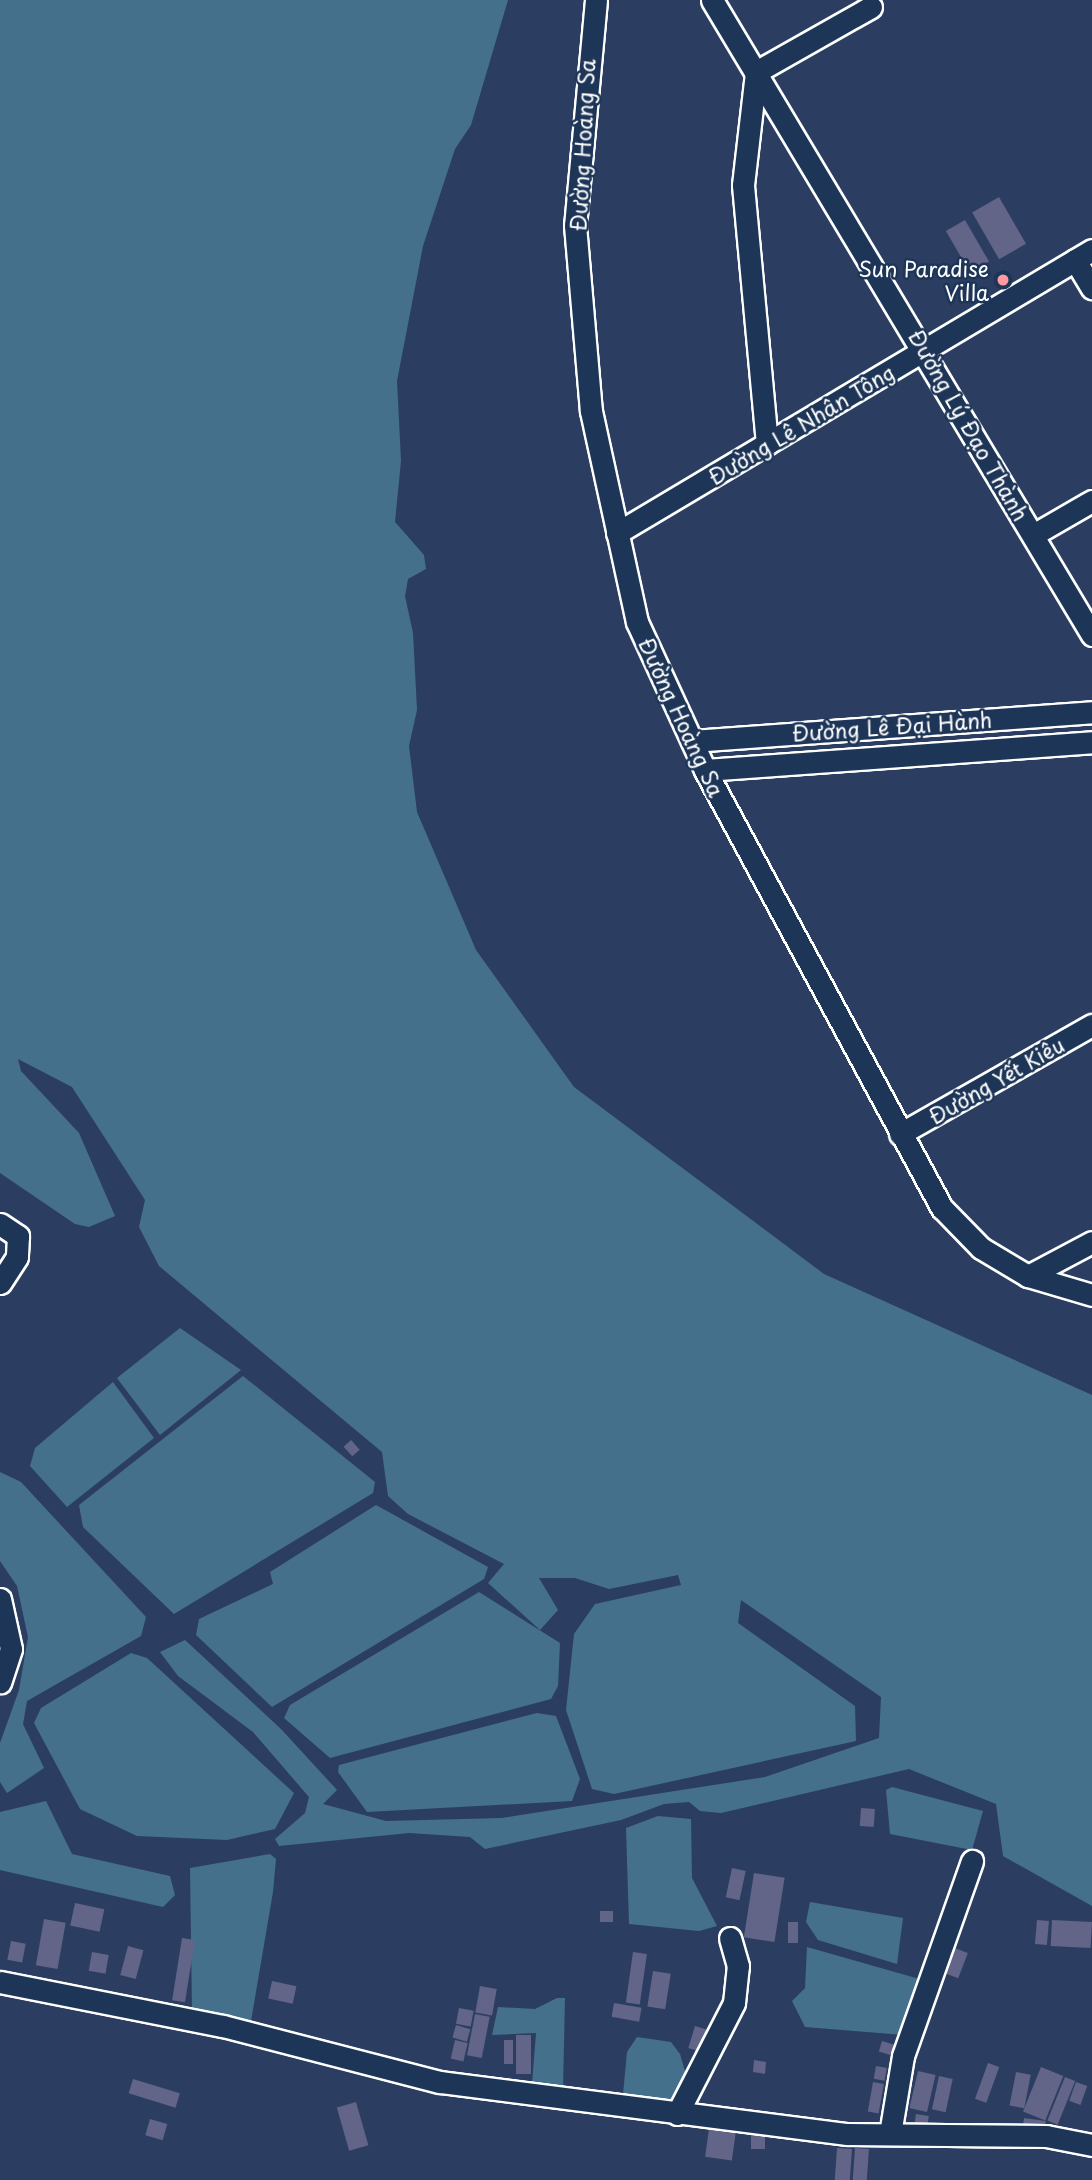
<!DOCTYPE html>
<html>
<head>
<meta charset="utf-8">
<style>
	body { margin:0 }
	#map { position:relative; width:1092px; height:2180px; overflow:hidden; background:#2b3e61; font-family:"Playpen Sans",sans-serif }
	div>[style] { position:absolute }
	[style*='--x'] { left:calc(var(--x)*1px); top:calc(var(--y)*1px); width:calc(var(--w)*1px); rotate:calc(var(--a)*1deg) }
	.water>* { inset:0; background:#45708c }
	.building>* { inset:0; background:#626488; transform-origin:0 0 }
	.roads { filter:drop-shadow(2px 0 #fff) drop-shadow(-2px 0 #fff) drop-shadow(0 2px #fff) drop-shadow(0 -2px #fff) }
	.minor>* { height:21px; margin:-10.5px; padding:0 10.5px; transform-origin:10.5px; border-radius:10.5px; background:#1d3557 }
	.dots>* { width:19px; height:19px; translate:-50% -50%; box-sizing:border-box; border:4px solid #1d3557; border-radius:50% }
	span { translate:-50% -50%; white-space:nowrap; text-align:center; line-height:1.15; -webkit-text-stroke:5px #1d3557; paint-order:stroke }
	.street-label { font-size:21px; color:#fff }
	.poi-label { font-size:21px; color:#fff }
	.right { translate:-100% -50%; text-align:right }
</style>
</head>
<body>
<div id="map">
	<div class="water">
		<div style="clip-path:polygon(0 0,508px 0,471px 125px,455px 149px,423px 246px,397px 381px,401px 461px,395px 522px,424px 555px,426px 569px,408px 579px,405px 596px,413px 633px,417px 710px,409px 746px,417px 812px,476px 950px,574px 1087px,824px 1274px,1092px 1395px,1092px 1906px,1003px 1856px,996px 1804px,909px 1769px,721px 1813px,700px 1811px,689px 1802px,664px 1804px,621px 1820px,485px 1849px,470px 1837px,409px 1833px,279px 1846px,275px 1839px,305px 1813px,309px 1797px,253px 1732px,178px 1676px,160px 1652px,185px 1640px,281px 1729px,337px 1790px,323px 1804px,386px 1821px,502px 1818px,765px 1777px,879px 1738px,881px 1697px,741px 1600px,738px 1623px,855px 1706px,856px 1741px,614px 1794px,592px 1789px,566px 1710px,574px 1634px,595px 1604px,681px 1585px,678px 1575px,609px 1589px,575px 1578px,539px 1578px,558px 1610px,540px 1630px,488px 1583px,504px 1564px,408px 1514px,388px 1496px,382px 1452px,159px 1266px,139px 1227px,145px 1200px,72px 1087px,18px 1059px,21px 1071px,79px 1133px,115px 1216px,89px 1227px,75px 1224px,0 1173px)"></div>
		<div style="clip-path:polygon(180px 1328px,241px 1370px,160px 1435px,117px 1378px)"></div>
		<div style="clip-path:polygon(243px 1376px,375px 1482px,373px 1493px,174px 1614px,83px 1527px,79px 1505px)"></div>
		<div style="clip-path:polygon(113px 1382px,154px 1438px,67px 1507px,30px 1466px,35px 1448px)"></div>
		<div style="clip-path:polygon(0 1472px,21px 1482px,146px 1617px,141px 1636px,27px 1701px,23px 1724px,44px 1768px,7px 1793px,0 1782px,0 1743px,19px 1690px,28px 1637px,17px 1586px,0 1561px)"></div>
		<div style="clip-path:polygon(376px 1505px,488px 1567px,484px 1579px,272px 1707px,196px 1635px,199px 1619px,273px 1584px,270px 1572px)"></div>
		<div style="clip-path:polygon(479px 1592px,560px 1643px,558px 1686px,551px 1699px,330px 1758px,284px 1718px,290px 1705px)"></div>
		<div style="clip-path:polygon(131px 1653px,147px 1658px,294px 1793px,275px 1829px,227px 1840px,137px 1836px,80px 1809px,34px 1723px,41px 1708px)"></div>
		<div style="clip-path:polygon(537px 1713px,556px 1716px,580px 1779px,572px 1801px,367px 1812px,338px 1772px,339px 1765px)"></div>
		<div style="clip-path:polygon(892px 1787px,983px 1811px,972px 1850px,890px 1834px,886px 1790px)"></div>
		<div style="clip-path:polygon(46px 1801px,72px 1854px,170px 1876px,175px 1895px,163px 1907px,0 1870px,0 1812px)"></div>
		<div style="clip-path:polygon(658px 1816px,691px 1819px,692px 1878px,717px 1926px,699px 1931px,629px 1924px,626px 1828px)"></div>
		<div style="clip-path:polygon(270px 1854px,276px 1859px,273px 1892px,250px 2027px,192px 2011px,190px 1868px)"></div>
		<div style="clip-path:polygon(810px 1902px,903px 1918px,897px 1964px,818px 1940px,806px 1922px)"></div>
		<div style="clip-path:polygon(807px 1947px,923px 1980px,904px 2035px,805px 2027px,792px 2001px,805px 1988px)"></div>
		<div style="clip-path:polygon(557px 1998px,565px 1998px,563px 2089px,532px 2084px,536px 2033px,492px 2035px,498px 2007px,535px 2009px)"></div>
		<div style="clip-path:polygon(637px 2037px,671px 2042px,680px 2054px,687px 2078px,671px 2103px,623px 2094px,627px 2052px)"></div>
	</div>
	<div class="building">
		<div style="left:999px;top:197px;width:54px;height:31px;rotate:60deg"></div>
		<div style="left:965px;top:220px;width:48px;height:22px;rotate:60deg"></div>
		<div style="left:351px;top:1440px;width:13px;height:10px;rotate:48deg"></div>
		<div style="left:861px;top:1808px;width:14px;height:18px;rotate:4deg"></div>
		<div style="left:732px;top:1868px;width:14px;height:30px;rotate:12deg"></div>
		<div style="left:754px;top:1873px;width:31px;height:65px;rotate:9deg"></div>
		<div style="left:75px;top:1903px;width:30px;height:23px;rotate:12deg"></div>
		<div style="left:613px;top:1911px;width:11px;height:13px;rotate:90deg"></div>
		<div style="left:44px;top:1919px;width:22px;height:47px;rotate:10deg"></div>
		<div style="left:1037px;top:1920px;width:12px;height:24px;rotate:5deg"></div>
		<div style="left:1052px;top:1920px;width:40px;height:26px;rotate:3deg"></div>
		<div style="left:788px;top:1922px;width:10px;height:21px"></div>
		<div style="left:182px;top:1938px;width:13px;height:63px;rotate:9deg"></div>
		<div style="left:11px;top:1941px;width:15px;height:19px;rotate:11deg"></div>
		<div style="left:128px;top:1946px;width:16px;height:30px;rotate:15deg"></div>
		<div style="left:952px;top:1947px;width:17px;height:27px;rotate:21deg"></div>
		<div style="left:92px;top:1952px;width:17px;height:19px;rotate:10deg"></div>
		<div style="left:633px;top:1952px;width:14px;height:51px;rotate:8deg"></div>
		<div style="left:653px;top:1971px;width:18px;height:36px;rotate:9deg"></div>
		<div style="left:272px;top:1981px;width:25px;height:18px;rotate:12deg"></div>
		<div style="left:480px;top:1986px;width:17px;height:27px;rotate:10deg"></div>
		<div style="left:614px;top:2003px;width:28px;height:14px;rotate:10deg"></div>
		<div style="left:459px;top:2008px;width:15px;height:16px;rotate:11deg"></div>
		<div style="left:475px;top:2014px;width:15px;height:42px;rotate:11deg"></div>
		<div style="left:456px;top:2025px;width:15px;height:13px;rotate:16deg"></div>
		<div style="left:695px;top:2026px;width:17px;height:23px;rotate:17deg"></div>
		<div style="left:516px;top:2035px;width:15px;height:39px"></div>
		<div style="left:455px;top:2040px;width:13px;height:19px;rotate:13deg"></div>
		<div style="left:504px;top:2040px;width:9px;height:24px"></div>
		<div style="left:882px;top:2041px;width:14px;height:11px;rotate:17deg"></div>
		<div style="clip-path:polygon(754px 2060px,766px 2062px,765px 2074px,753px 2072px)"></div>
		<div style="left:988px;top:2063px;width:12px;height:38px;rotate:20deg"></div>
		<div style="left:876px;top:2066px;width:11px;height:13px;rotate:10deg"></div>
		<div style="left:1041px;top:2067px;width:24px;height:48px;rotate:22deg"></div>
		<div style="left:918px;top:2071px;width:18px;height:38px;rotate:13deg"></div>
		<div style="left:1016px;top:2072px;width:15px;height:34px;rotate:11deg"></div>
		<div style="left:939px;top:2076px;width:14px;height:34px;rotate:12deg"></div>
		<div style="left:1065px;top:2077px;width:11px;height:47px;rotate:22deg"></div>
		<div style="left:133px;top:2079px;width:49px;height:15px;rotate:17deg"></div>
		<div style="left:873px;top:2082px;width:11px;height:30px;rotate:10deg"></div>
		<div style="left:1076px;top:2082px;width:12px;height:20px;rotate:20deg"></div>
		<div style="left:356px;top:2102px;width:45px;height:20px;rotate:74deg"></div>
		<div style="left:916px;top:2114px;width:13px;height:14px;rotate:9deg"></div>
		<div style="left:1024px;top:2118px;width:22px;height:12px;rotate:8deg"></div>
		<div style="left:150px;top:2119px;width:18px;height:17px;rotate:16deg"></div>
		<div style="left:709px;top:2129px;width:27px;height:28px;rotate:8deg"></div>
		<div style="left:751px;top:2134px;width:14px;height:15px"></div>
		<div style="left:837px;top:2148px;width:15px;height:32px;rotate:4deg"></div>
		<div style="left:855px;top:2148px;width:14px;height:32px;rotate:4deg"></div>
	</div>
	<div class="roads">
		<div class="minor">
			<div style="--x:596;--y:0;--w:226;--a:95.3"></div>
			<div style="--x:575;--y:225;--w:187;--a:85.1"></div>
			<div style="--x:591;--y:411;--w:216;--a:77.7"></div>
			<div style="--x:637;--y:622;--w:163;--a:65.3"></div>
			<div style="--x:705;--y:770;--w:498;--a:61.6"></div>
			<div style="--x:942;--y:1208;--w:56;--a:45.7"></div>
			<div style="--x:981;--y:1248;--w:55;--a:30.8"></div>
			<div style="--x:1028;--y:1276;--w:67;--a:16.5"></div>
			<div style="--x:712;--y:0;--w:740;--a:59.1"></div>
			<div style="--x:1075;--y:260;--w:33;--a:59"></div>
			<div style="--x:767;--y:444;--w:260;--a:-95.3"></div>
			<div style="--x:743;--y:185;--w:114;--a:-83.4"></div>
			<div style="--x:756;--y:72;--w:132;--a:-29.5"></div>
			<div style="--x:617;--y:533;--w:553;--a:-30.79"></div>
			<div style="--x:1033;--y:535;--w:68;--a:-30"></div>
			<div style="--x:692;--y:741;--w:401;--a:-4.1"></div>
			<div style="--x:705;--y:770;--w:388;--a:-4.1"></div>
			<div style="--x:900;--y:1134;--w:221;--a:-29.6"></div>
			<div style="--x:0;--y:1224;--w:22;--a:34"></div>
			<div style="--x:18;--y:1236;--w:21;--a:93"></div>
			<div style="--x:17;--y:1257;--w:31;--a:123"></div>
			<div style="--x:1028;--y:1276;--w:72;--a:-28"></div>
			<div style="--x:0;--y:1599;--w:51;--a:77.6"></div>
			<div style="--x:11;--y:1649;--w:35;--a:108"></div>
			<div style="--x:0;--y:1982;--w:227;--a:11.2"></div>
			<div style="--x:223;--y:2026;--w:224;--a:14.5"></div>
			<div style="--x:440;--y:2082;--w:410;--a:7.3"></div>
			<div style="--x:847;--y:2134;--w:199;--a:0.6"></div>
			<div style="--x:1046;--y:2136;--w:47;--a:11.1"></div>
			<div style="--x:677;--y:2114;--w:125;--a:-62.8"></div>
			<div style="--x:734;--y:2003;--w:37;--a:-84"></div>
			<div style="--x:738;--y:1966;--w:29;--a:-106"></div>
			<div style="--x:890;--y:2134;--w:79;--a:-80.5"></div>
			<div style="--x:903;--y:2056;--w:207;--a:-70.5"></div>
		</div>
	</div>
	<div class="dots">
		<div style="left:1003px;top:280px;background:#ff9aa2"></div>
	</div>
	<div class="street-label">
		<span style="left:582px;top:145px;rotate:-87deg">Đường Hoàng Sa</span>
		<span style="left:801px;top:424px;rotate:-31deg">Đường Lê Nhân Tông</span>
		<span style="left:969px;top:425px;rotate:60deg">Đường Lý Đạo Thành</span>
		<span style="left:682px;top:717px;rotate:65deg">Đường Hoàng Sa</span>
		<span style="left:892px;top:726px;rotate:-4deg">Đường Lê Đại Hành</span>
		<span style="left:996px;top:1080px;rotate:-30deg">Đường Yết Kiêu</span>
	</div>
	<div class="poi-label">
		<span class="right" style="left:989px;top:280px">Sun Paradise<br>Villa</span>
	</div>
</div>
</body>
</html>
